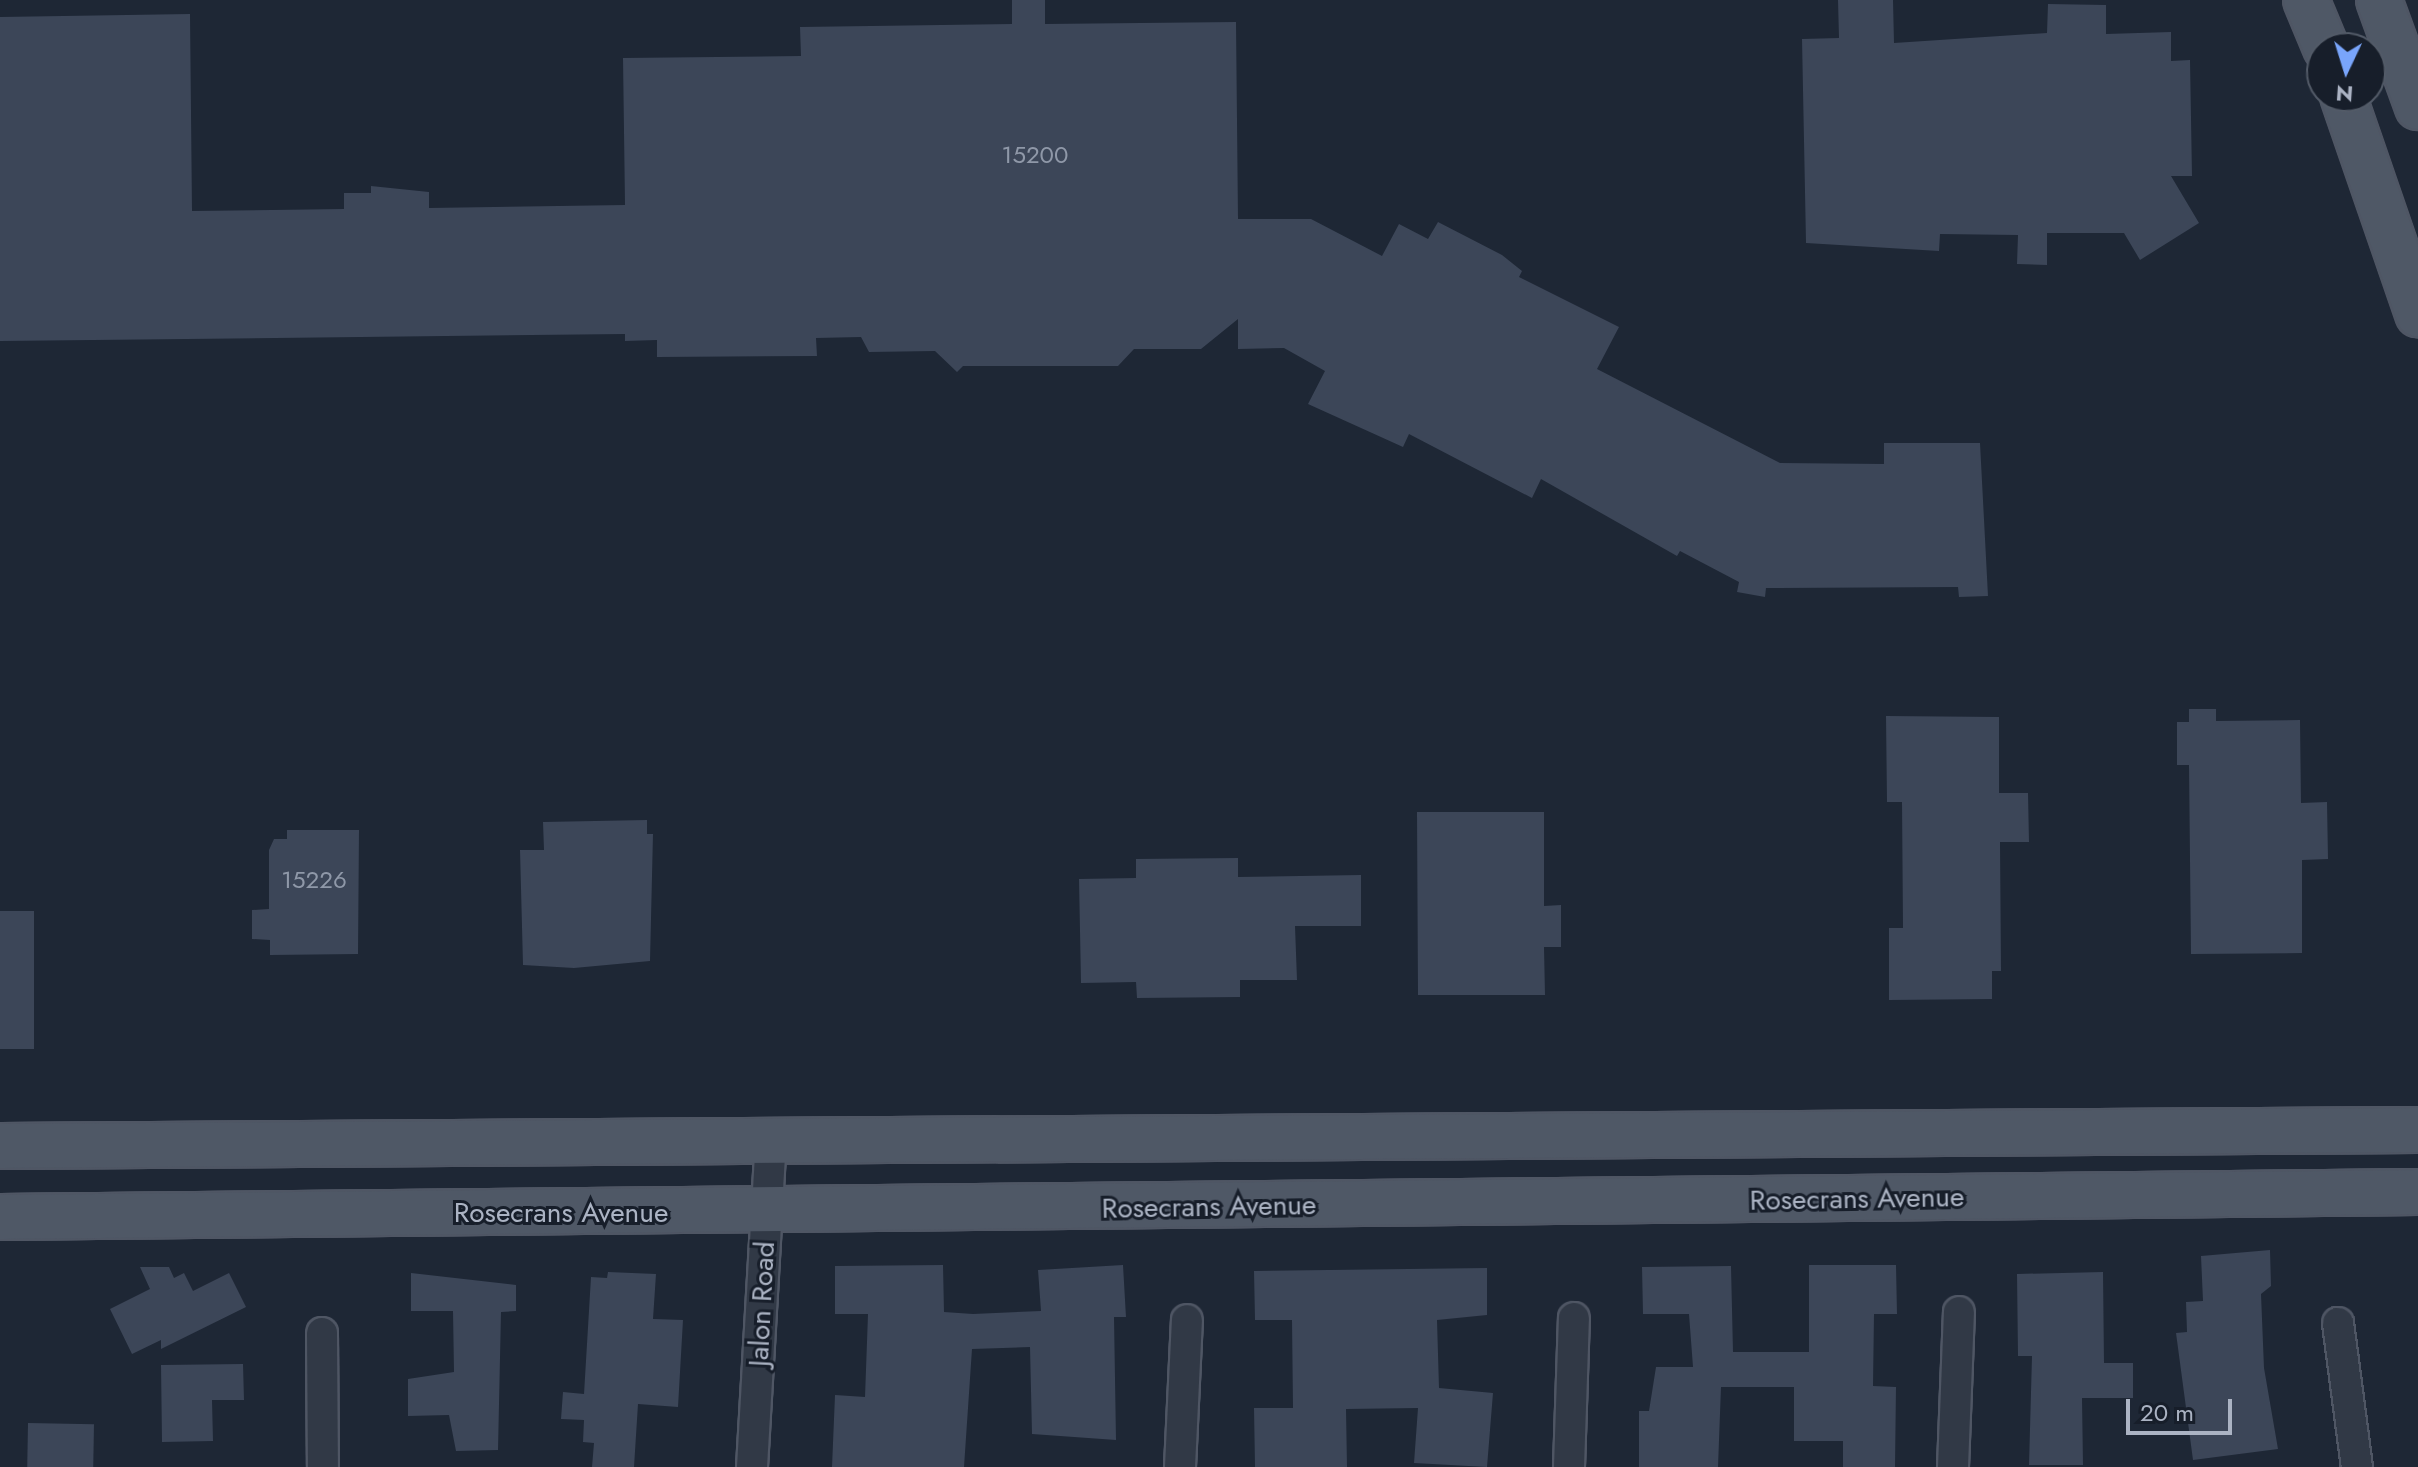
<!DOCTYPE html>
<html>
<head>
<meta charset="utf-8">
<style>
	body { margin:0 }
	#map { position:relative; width:2418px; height:1467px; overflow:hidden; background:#1e2735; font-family:Jost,sans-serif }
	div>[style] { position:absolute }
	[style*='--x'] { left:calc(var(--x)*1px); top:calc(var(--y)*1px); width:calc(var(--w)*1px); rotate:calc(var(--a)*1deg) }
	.building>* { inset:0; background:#3c4658; transform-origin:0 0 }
	.roads { filter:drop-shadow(2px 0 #4f5664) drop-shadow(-2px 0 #4f5664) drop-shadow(0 2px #4f5664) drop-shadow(0 -2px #4f5664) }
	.street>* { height:30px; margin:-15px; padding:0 15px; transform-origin:15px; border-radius:15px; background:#313946 }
	.primary>* { height:44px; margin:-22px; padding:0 22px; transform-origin:22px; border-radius:22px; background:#4f5866 }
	span { translate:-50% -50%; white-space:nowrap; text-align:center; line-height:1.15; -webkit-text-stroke:6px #171e2a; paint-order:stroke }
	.number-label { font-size:24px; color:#8f98a8 }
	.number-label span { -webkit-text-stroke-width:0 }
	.street-label { font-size:28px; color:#abb3c3 }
	.north { position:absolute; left:2306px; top:32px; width:80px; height:80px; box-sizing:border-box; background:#171e2a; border:2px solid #525a67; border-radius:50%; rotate:184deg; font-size:22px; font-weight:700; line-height:32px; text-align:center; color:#abb3c3 }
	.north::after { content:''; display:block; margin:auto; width:28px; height:36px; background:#79a5fb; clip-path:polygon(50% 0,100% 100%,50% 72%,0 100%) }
	.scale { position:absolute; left:2126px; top:1399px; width:106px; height:36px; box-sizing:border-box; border:4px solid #abb3c3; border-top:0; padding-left:10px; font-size:24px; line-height:28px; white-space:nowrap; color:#abb3c3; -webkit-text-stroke:6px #171e2a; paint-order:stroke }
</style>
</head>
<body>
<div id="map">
	<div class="building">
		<div style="clip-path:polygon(1012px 0,1045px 0,1045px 24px,1236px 22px,1238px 219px,1311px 219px,1382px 256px,1399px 224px,1428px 239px,1438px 222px,1502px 255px,1522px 271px,1519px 277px,1619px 327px,1597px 369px,1780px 463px,1884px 464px,1884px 443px,1980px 443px,1988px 596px,1959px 597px,1958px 587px,1766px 588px,1765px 597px,1737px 592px,1739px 582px,1680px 551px,1677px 556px,1541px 479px,1532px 498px,1409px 434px,1403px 447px,1308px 404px,1325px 371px,1284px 348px,1238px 349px,1238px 319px,1201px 349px,1134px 349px,1118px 366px,963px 366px,957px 372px,935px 351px,869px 352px,861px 337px,816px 338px,817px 356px,657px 357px,657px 340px,625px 341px,625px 334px,0 341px,0 17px,190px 14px,192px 211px,344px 209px,344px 193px,371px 193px,371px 186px,429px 192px,429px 208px,625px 205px,623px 58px,801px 56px,800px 27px,1012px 24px)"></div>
		<div style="clip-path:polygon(1838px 0,1893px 0,1894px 43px,2047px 33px,2048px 4px,2106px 5px,2106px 34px,2171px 32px,2171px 61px,2190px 60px,2192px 176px,2171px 176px,2199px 223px,2140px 260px,2124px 233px,2047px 233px,2047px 265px,2017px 264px,2018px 235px,1940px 234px,1939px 251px,1806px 243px,1802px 39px,1839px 38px)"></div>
		<div style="clip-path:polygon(2189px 709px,2216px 709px,2216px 721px,2300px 720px,2301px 803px,2327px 802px,2328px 859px,2302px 860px,2302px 953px,2191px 954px,2189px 765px,2177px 765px,2177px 722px,2189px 722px)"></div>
		<div style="clip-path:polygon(1886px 716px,1999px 717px,1999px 793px,2028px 793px,2029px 842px,2000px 842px,2001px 971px,1992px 971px,1992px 999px,1889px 1000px,1889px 928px,1903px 928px,1902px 802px,1887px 802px)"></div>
		<div style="clip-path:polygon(1417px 812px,1544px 812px,1544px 906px,1561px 905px,1561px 947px,1544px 947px,1545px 995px,1418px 995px)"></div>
		<div style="clip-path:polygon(647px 820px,647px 834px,653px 834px,650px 961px,574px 968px,523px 965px,520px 850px,544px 850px,543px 822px)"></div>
		<div style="clip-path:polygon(287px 830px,359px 830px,358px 954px,270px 955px,270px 940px,252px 939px,252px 910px,269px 909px,269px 850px,274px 839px,287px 839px)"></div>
		<div style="clip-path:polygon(1238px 858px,1238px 877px,1361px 875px,1361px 926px,1295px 926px,1297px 980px,1240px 980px,1240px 997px,1137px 998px,1136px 982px,1081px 983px,1079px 879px,1136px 878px,1136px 859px)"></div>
		<div style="left:34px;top:911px;width:138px;height:34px;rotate:90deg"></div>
		<div style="clip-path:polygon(2270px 1250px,2271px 1286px,2261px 1294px,2264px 1368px,2278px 1449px,2193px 1460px,2176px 1333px,2187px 1332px,2186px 1302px,2203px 1301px,2201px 1256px)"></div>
		<div style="clip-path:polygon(943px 1265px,944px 1312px,973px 1314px,1041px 1311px,1038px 1270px,1123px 1265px,1126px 1317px,1114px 1317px,1116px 1440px,1032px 1434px,1030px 1347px,972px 1349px,964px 1467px,832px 1467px,835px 1395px,865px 1397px,868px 1314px,835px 1314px,835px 1266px)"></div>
		<div style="clip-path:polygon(1809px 1265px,1896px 1265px,1897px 1314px,1874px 1314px,1873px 1386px,1896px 1387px,1895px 1467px,1843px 1467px,1843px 1441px,1794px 1441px,1794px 1387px,1721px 1387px,1718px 1467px,1639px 1467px,1639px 1411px,1649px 1411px,1656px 1367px,1693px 1367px,1689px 1314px,1643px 1314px,1642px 1267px,1731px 1266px,1733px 1352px,1809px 1352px)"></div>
		<div style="clip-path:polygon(140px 1267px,169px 1267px,174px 1278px,184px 1273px,193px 1291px,229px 1273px,246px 1307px,161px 1349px,161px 1340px,132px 1354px,110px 1309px,150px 1289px)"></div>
		<div style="clip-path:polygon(1487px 1268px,1487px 1315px,1437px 1320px,1439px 1388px,1493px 1393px,1487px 1467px,1414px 1463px,1418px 1408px,1346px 1409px,1347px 1467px,1255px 1467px,1254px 1408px,1293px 1408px,1292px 1320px,1255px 1320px,1254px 1271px)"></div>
		<div style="clip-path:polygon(608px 1272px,656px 1274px,653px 1319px,683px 1320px,678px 1407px,638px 1404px,634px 1467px,592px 1467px,594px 1443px,583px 1442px,584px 1420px,561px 1419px,563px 1392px,584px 1394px,591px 1277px,607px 1278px)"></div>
		<div style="clip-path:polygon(2103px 1272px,2104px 1363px,2133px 1363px,2133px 1398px,2082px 1398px,2083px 1465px,2029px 1465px,2032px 1356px,2018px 1356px,2017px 1274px)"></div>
		<div style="clip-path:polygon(411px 1273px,516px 1285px,516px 1311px,501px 1312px,498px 1450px,456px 1451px,449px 1415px,408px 1416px,408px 1379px,454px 1372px,453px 1311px,411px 1311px)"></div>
		<div style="clip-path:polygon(243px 1364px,244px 1400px,212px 1400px,213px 1441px,162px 1442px,161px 1365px)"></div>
		<div style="left:28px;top:1423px;width:66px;height:44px;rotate:1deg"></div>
	</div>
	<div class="roads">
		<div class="street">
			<div style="--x:2338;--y:1323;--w:145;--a:82.5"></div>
			<div style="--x:322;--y:1333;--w:134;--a:89.6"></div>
			<div style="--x:752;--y:1467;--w:326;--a:-86.7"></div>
			<div style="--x:1180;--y:1467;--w:147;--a:-87.3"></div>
			<div style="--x:1569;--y:1467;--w:149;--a:-88.1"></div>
			<div style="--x:1953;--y:1467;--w:155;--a:-87.8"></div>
		</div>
		<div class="primary">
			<div style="--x:2306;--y:0;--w:52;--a:67.4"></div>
			<div style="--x:2379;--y:0;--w:114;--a:70"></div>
			<div style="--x:2343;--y:96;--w:231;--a:71"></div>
			<div style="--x:0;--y:1146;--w:2418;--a:-0.38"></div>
			<div style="--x:0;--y:1217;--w:2418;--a:-0.59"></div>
		</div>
	</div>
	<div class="number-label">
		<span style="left:1035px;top:155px">15200</span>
		<span style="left:314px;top:880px">15226</span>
	</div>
	<div class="street-label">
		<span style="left:1857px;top:1199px;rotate:-1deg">Rosecrans Avenue</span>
		<span style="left:1209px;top:1207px;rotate:-1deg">Rosecrans Avenue</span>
		<span style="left:561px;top:1213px">Rosecrans Avenue</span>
		<span style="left:762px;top:1304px;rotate:-87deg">Jalon Road</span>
	</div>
	<div class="north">N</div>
	<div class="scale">20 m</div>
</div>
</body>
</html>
